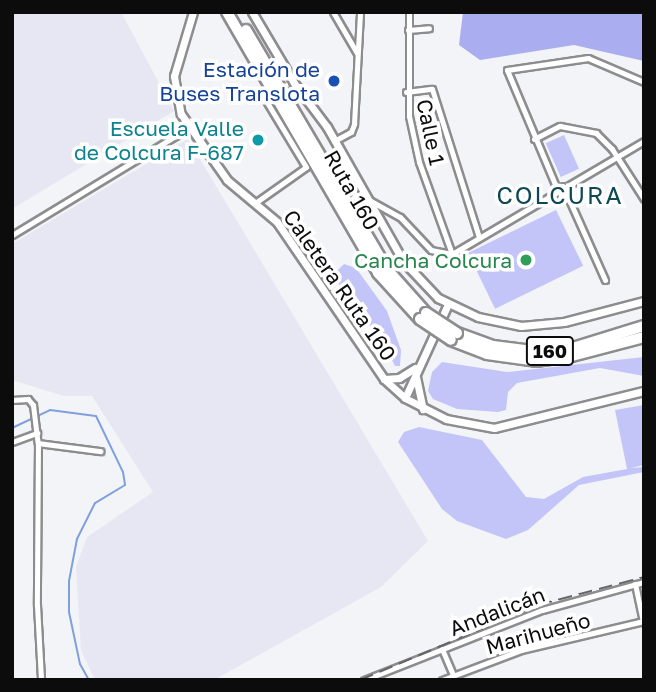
<!DOCTYPE html>
<html>
<head>
<meta charset="utf-8">
<style>
	body { margin:0 }
	#map { position:relative; width:656px; height:692px; overflow:hidden; background:#f3f4f7; font-family:"Golos Text",sans-serif }
	div>[style] { position:absolute }
	[style*='--x'] { left:calc(var(--x)*1px); top:calc(var(--y)*1px); width:calc(var(--w)*1px); rotate:calc(var(--a)*1deg) }
	.built>* { inset:0; background:#e6e7f2 }
	.green>* { inset:0; background:#c3c5f9; transform-origin:0 0 }
	.forest>* { inset:0; background:#abadf1 }
	.stream>* { height:2px; margin:-1px; padding:0 1px; transform-origin:1px; border-radius:1px; background:#7fa0dd }
	.roads { filter:drop-shadow(2px 0 #8d8d90) drop-shadow(-2px 0 #8d8d90) drop-shadow(0 2px #8d8d90) drop-shadow(0 -2px #8d8d90) }
	.minor>* { height:5px; margin:-2.5px; padding:0 2.5px; transform-origin:2.5px; border-radius:2.5px; background:#fff }
	.tertiary>* { height:7px; margin:-3.5px; padding:0 3.5px; transform-origin:3.5px; border-radius:3.5px; background:#fff }
	.motorway>* { height:10px; margin:-5px; padding:0 5px; transform-origin:5px; border-radius:5px; background:#fff }
	.rail>* { height:2px; margin-top:-1px; transform-origin:0; background:repeating-linear-gradient(90deg,#666668 0 14px,transparent 0 21px) }
	.bridges { filter:drop-shadow(2px 0 #8d8d90) drop-shadow(-2px 0 #8d8d90) drop-shadow(0 2px #8d8d90) drop-shadow(0 -2px #8d8d90) }
	.motorway-bridge>* { height:10px; margin:-5px; padding:0 5px; transform-origin:5px; border-radius:5px; background:#fff }
	.dots>* { width:19px; height:19px; translate:-50% -50%; box-sizing:border-box; border:4px solid #fff; border-radius:50% }
	span { translate:-50% -50%; white-space:nowrap; text-align:center; line-height:1.15; -webkit-text-stroke:7px #fff; paint-order:stroke }
	.shield-label span { padding:2px 5px; background:#fff; border:2px solid; border-radius:5px; -webkit-text-stroke-width:0 }
	.shield-label { font-size:19px; color:#0c0c0d; font-weight:700 }
	.transit-label { font-size:21px; color:#164399 }
	.right { translate:-100% -50%; text-align:right }
	.culture-label { font-size:21px; color:#0d838f }
	.street-label { font-size:21px; color:#0c0c0d }
	.leisure-label { font-size:21px; color:#27864d }
	.quarter-label { font-size:24px; color:#0d4854; letter-spacing:2px }
	.frame { position:absolute; inset:0; border:14px solid #0c0c0d; pointer-events:none }
</style>
</head>
<body>
<div id="map">
	<div class="built">
		<div style="clip-path:polygon(12px 12px,121px 12px,174px 111px,12px 209px)"></div>
		<div style="clip-path:polygon(188px 139px,428px 541px,381px 587px,214px 680px,95px 680px,81px 650px,76px 567px,87px 537px,153px 492px,92px 396px,64px 396px,12px 380px,12px 244px)"></div>
	</div>
	<div class="green">
		<div style="left:564px;top:135px;width:37px;height:20px;rotate:66deg"></div>
		<div style="left:556px;top:210px;width:62px;height:98px;rotate:64deg"></div>
		<div style="clip-path:polygon(344px 264px,356px 268px,387px 311px,401px 350px,400px 366px,395px 366px,380px 335px,356px 314px,338px 283px,336px 272px)"></div>
		<div style="clip-path:polygon(644px 357px,644px 376px,600px 368px,517px 383px,508px 392px,506px 410px,498px 412px,457px 409px,433px 399px,428px 391px,432px 372px,442px 362px,507px 372px)"></div>
		<div style="clip-path:polygon(644px 405px,644px 465px,631px 468px,644px 467px,644px 472px,579px 485px,528px 530px,506px 539px,457px 521px,442px 509px,398px 442px,404px 432px,419px 427px,482px 440px,526px 497px,544px 499px,583px 477px,627px 469px,615px 410px)"></div>
	</div>
	<div class="forest">
		<div style="clip-path:polygon(463px 12px,644px 12px,644px 61px,574px 45px,480px 60px,459px 45px)"></div>
	</div>
	<div class="stream">
		<div style="--x:12;--y:428;--w:42;--a:-25.3"></div>
		<div style="--x:50;--y:410;--w:46;--a:7.4"></div>
		<div style="--x:96;--y:416;--w:62;--a:64.3"></div>
		<div style="--x:123;--y:472;--w:13;--a:81"></div>
		<div style="--x:125;--y:485;--w:35;--a:149"></div>
		<div style="--x:95;--y:503;--w:40;--a:116.6"></div>
		<div style="--x:77;--y:539;--w:43;--a:100.8"></div>
		<div style="--x:69;--y:581;--w:31;--a:90"></div>
		<div style="--x:69;--y:612;--w:53;--a:78.1"></div>
		<div style="--x:80;--y:664;--w:18;--a:61"></div>
	</div>
	<div class="roads">
		<div class="minor">
			<div style="--x:333;--y:12;--w:48;--a:59.7"></div>
			<div style="--x:409;--y:12;--w:104;--a:90"></div>
			<div style="--x:409;--y:116;--w:47;--a:77.7"></div>
			<div style="--x:419;--y:162;--w:98;--a:70.3"></div>
			<div style="--x:408;--y:30;--w:21;--a:-5"></div>
			<div style="--x:406;--y:92;--w:26;--a:-7"></div>
			<div style="--x:432;--y:89;--w:155;--a:72.4"></div>
			<div style="--x:534;--y:139;--w:29;--a:-27"></div>
			<div style="--x:560;--y:126;--w:37;--a:11"></div>
			<div style="--x:596;--y:133;--w:23;--a:45"></div>
			<div style="--x:612;--y:149;--w:59;--a:57.4"></div>
			<div style="--x:334;--y:141;--w:19;--a:-28"></div>
			<div style="--x:351;--y:132;--w:9;--a:-69"></div>
			<div style="--x:354;--y:124;--w:112;--a:-86.9"></div>
			<div style="--x:563;--y:186;--w:103;--a:65.9"></div>
			<div style="--x:557;--y:189;--w:129;--a:-112.8"></div>
			<div style="--x:507;--y:70;--w:82;--a:-8.4"></div>
			<div style="--x:588;--y:58;--w:61;--a:23.2"></div>
			<div style="--x:369;--y:200;--w:35;--a:29"></div>
			<div style="--x:400;--y:217;--w:45;--a:46.8"></div>
			<div style="--x:431;--y:250;--w:21;--a:11"></div>
			<div style="--x:452;--y:254;--w:223;--a:-30.5"></div>
			<div style="--x:255;--y:203;--w:62;--a:-35.2"></div>
			<div style="--x:306;--y:167;--w:85;--a:-121.1"></div>
			<div style="--x:12;--y:235;--w:207;--a:-31.2"></div>
			<div style="--x:12;--y:400;--w:16;--a:-4"></div>
			<div style="--x:28;--y:399;--w:8;--a:50"></div>
			<div style="--x:33;--y:405;--w:38;--a:83"></div>
			<div style="--x:38;--y:443;--w:162;--a:90.4"></div>
			<div style="--x:37;--y:605;--w:75;--a:86.9"></div>
			<div style="--x:12;--y:442;--w:27;--a:-20"></div>
			<div style="--x:38;--y:443;--w:63;--a:7.4"></div>
			<div style="--x:635;--y:584;--w:39;--a:78"></div>
			<div style="--x:442;--y:649;--w:28;--a:67"></div>
			<div style="--x:364;--y:680;--w:191;--a:-21.5"></div>
			<div style="--x:542;--y:610;--w:106;--a:-15.4"></div>
			<div style="--x:442;--y:680;--w:85;--a:-20.8"></div>
			<div style="--x:521;--y:650;--w:126;--a:-13.3"></div>
		</div>
		<div class="tertiary">
			<div style="--x:193;--y:12;--w:67;--a:106.5"></div>
			<div style="--x:174;--y:76;--w:39;--a:80"></div>
			<div style="--x:181;--y:114;--w:80;--a:55.1"></div>
			<div style="--x:227;--y:180;--w:65;--a:40"></div>
			<div style="--x:277;--y:222;--w:190;--a:55.7"></div>
			<div style="--x:384;--y:379;--w:28;--a:42"></div>
			<div style="--x:405;--y:398;--w:46;--a:27.1"></div>
			<div style="--x:446;--y:419;--w:49;--a:10.6"></div>
			<div style="--x:494;--y:428;--w:154;--a:-13.9"></div>
			<div style="--x:252;--y:12;--w:82;--a:59.4"></div>
			<div style="--x:294;--y:83;--w:55;--a:53.1"></div>
			<div style="--x:327;--y:127;--w:154;--a:60.4"></div>
			<div style="--x:403;--y:261;--w:51;--a:46.6"></div>
			<div style="--x:438;--y:298;--w:44;--a:25.4"></div>
			<div style="--x:478;--y:317;--w:44;--a:11.8"></div>
			<div style="--x:521;--y:326;--w:43;--a:-5.3"></div>
			<div style="--x:564;--y:322;--w:83;--a:-14.7"></div>
			<div style="--x:416;--y:377;--w:33;--a:78"></div>
			<div style="--x:384;--y:379;--w:15;--a:-4"></div>
			<div style="--x:399;--y:378;--w:19;--a:-32"></div>
			<div style="--x:405;--y:398;--w:103;--a:-65.4"></div>
		</div>
		<div class="motorway">
			<div style="--x:227;--y:12;--w:302;--a:59.9"></div>
			<div style="--x:378;--y:273;--w:62;--a:47.6"></div>
			<div style="--x:246;--y:30;--w:276;--a:59.5"></div>
			<div style="--x:386;--y:268;--w:60;--a:48.4"></div>
			<div style="--x:457;--y:333;--w:38;--a:20"></div>
			<div style="--x:493;--y:346;--w:48;--a:7.1"></div>
			<div style="--x:541;--y:352;--w:35;--a:-8"></div>
			<div style="--x:576;--y:347;--w:71;--a:-17.2"></div>
			<div style="--x:451;--y:340;--w:39;--a:21"></div>
			<div style="--x:487;--y:354;--w:49;--a:8.1"></div>
			<div style="--x:536;--y:361;--w:36;--a:-8"></div>
			<div style="--x:572;--y:356;--w:74;--a:-14.8"></div>
		</div>
	</div>
	<div class="rail">
		<div style="--x:360;--y:680;--w:193;--a:-22.8"></div>
		<div style="--x:538;--y:605;--w:110;--a:-14.8"></div>
	</div>
	<div class="bridges">
		<div class="motorway-bridge">
			<div style="--x:426;--y:313;--w:37;--a:33"></div>
			<div style="--x:420;--y:319;--w:37;--a:34"></div>
		</div>
	</div>
	<div class="dots">
		<div style="left:334px;top:81px;background:#1a4fb4"></div>
		<div style="left:258px;top:140px;background:#0f9aa8"></div>
		<div style="left:526px;top:260px;background:#2e9e5b"></div>
	</div>
	<div class="shield-label">
		<span style="left:550px;top:351px">160</span>
	</div>
	<div class="transit-label">
		<span class="right" style="left:320px;top:81px">Estación de<br>Buses Translota</span>
	</div>
	<div class="culture-label">
		<span class="right" style="left:244px;top:140px">Escuela Valle<br>de Colcura F-687</span>
	</div>
	<div class="street-label">
		<span style="left:431px;top:132px;rotate:78deg">Calle 1</span>
		<span style="left:352px;top:190px;rotate:60deg">Ruta 160</span>
		<span style="left:340px;top:285px;rotate:55deg">Caletera Ruta 160</span>
		<span style="left:497px;top:611px;rotate:-21deg">Andalicán</span>
		<span style="left:538px;top:633px;rotate:-15deg">Marihueño</span>
	</div>
	<div class="leisure-label">
		<span class="right" style="left:512px;top:260px">Cancha Colcura</span>
	</div>
	<div class="quarter-label">
		<span style="left:560px;top:195px">COLCURA</span>
	</div>
	<div class="frame"></div>
</div>
</body>
</html>
